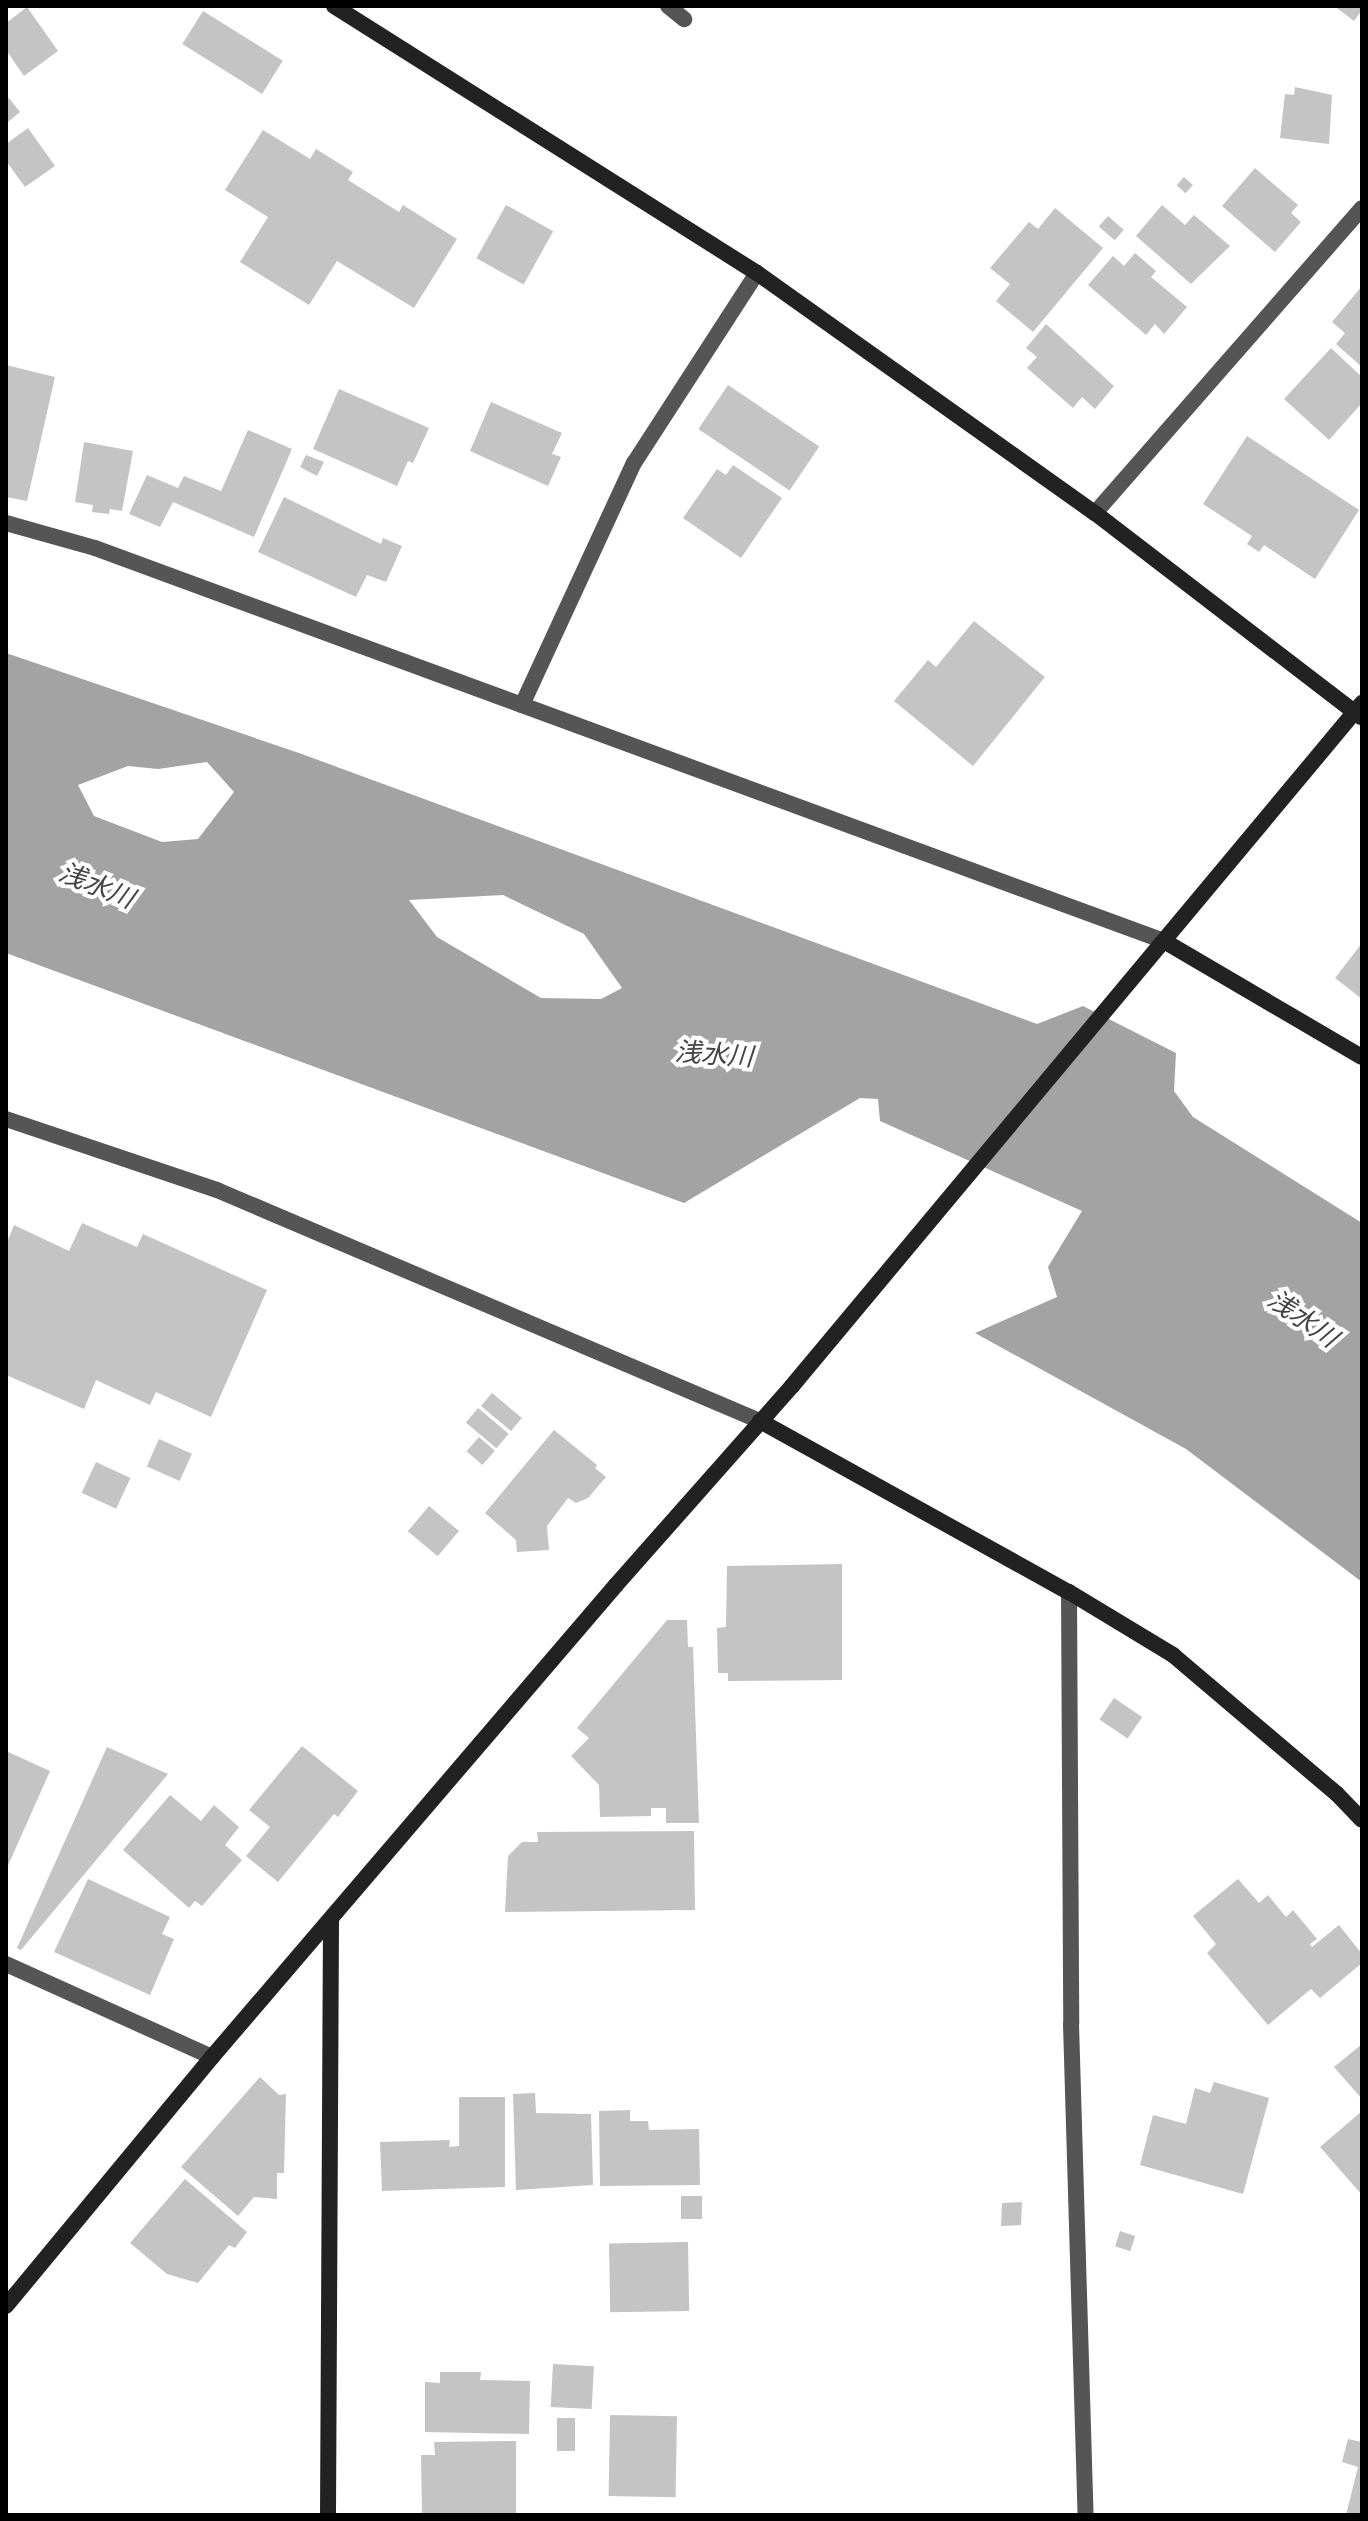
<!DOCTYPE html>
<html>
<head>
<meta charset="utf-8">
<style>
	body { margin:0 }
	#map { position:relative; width:1368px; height:2521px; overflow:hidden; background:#fff; font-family:Signika,"Noto Sans JP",sans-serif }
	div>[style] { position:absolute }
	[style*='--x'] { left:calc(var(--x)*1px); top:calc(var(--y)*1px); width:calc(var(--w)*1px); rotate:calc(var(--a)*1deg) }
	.water>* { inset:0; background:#a3a3a3 }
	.building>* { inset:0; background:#c4c4c4; transform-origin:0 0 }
	.street>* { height:16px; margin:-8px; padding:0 8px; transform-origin:8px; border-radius:8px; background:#555 }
	.secondary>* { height:16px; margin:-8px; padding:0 8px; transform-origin:8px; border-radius:8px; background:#222 }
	span { translate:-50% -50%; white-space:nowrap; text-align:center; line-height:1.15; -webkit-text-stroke:8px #fff; paint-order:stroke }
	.water-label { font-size:26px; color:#444; font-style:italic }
	.frame { position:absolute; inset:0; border:8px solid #000; pointer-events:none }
</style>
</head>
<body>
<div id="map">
	<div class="water">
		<div style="clip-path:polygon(evenodd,6px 653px,299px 753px,1037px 1024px,1083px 1006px,1176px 1053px,1174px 1091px,1193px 1117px,1362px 1223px,1362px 1582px,1186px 1449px,975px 1333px,1057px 1297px,1048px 1267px,1082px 1211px,880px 1121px,878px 1099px,860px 1098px,684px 1203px,6px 953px,6px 653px,207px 762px,234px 792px,198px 839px,162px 842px,94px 816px,78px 785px,128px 766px,158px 769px,207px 762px,6px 653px,503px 895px,584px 934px,622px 988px,601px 999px,541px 998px,437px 937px,409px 900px,503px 895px)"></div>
	</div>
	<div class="building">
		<div style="clip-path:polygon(1334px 6px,1362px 6px,1362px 10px,1354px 21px)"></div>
		<div style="clip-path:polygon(27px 7px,58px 51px,24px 76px,6px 50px,6px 23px)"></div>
		<div style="left:203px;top:11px;width:94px;height:39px;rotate:32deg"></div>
		<div style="clip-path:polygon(1295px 87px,1332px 95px,1329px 144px,1280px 138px,1285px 94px,1294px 95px)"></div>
		<div style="clip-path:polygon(9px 98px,20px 112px,8px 122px,6px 101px)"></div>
		<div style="clip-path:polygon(28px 128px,55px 166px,25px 187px,6px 161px,6px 144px)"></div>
		<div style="clip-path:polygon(263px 130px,310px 159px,316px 149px,353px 172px,348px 180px,399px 212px,403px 205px,457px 239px,414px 308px,337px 261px,309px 305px,240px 262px,268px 217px,225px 190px)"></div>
		<div style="clip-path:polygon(1255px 168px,1298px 205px,1291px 213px,1301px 222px,1275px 252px,1222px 206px)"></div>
		<div style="left:1184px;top:177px;width:12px;height:11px;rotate:42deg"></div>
		<div style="left:506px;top:205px;width:54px;height:61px;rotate:29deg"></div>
		<div style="clip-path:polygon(1162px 205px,1185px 225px,1194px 215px,1230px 246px,1191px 284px,1136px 236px)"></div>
		<div style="clip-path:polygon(1055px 208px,1103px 248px,1033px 332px,996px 301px,1010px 284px,990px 268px,1029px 222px,1038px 229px)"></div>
		<div style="left:1108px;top:216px;width:21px;height:14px;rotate:41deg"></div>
		<div style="clip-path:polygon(1135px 253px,1156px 271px,1151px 277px,1187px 307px,1164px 334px,1155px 324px,1146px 335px,1088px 285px,1113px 256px,1124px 266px)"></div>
		<div style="clip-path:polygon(1362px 286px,1362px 367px,1336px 344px,1345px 333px,1332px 322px)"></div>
		<div style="clip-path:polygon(1046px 324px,1114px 386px,1095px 409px,1082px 397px,1073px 408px,1027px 368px,1037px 357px,1026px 348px)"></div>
		<div style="clip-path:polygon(1331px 348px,1362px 377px,1362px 403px,1329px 440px,1284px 399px)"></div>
		<div style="clip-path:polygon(6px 365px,55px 377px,27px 501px,6px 497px)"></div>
		<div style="left:728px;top:385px;width:110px;height:53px;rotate:34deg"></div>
		<div style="clip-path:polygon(339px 389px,429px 428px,413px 463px,408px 461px,397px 486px,313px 449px)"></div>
		<div style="clip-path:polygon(491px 402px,562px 433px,552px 454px,561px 457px,548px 486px,470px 451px)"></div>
		<div style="clip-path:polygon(248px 430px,292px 449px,254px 537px,173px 502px,160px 527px,129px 514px,147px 475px,178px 488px,184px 476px,221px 491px)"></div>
		<div style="clip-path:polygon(1247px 436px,1359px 510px,1315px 579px,1264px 545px,1259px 552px,1247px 544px,1252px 536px,1203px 504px)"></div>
		<div style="clip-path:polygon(84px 442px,133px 451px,122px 511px,110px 509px,109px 514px,92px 512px,93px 505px,75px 502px)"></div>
		<div style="clip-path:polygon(306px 455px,324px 462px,317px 476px,300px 467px)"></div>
		<div style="clip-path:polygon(733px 465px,782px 498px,741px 558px,683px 518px,717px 469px,726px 475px)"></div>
		<div style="clip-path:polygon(284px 497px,381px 544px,383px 538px,402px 546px,386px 582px,367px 575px,356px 597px,258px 552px)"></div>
		<div style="clip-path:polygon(974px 621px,1045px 677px,973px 766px,894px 701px,928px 660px,936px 667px)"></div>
		<div style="clip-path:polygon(1362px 943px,1362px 999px,1335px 978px)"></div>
		<div style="clip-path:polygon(82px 1223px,137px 1247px,143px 1234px,267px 1290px,211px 1417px,156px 1392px,150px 1405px,96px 1380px,84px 1409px,6px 1375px,6px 1245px,14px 1225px,69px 1251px)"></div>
		<div style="left:492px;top:1393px;width:39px;height:17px;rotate:40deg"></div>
		<div style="left:478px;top:1408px;width:40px;height:19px;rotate:40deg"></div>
		<div style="clip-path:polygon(554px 1430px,597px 1465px,595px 1468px,606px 1477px,588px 1498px,576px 1503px,568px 1498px,547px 1526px,549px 1550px,517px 1552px,516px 1540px,485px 1513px)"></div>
		<div style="left:479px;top:1437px;width:21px;height:19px;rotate:41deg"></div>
		<div style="left:159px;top:1439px;width:36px;height:30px;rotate:24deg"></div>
		<div style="left:96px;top:1462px;width:38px;height:34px;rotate:25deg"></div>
		<div style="left:429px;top:1506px;width:39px;height:33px;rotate:40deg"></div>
		<div style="clip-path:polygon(842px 1564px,842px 1680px,728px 1681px,728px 1673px,718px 1673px,717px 1628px,726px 1627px,727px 1566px)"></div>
		<div style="clip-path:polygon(667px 1620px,687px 1620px,688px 1647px,693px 1647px,699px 1823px,666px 1823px,666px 1808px,651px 1808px,651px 1816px,600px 1817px,599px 1785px,571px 1756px,589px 1738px,577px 1728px)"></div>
		<div style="left:1114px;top:1698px;width:34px;height:26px;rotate:34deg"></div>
		<div style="clip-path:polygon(302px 1746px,358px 1791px,338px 1817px,334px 1814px,278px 1882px,246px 1856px,270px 1827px,249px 1810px)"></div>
		<div style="clip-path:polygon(107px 1747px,168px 1774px,21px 1950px,17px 1948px)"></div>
		<div style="clip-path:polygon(6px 1751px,50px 1771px,6px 1870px)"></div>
		<div style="clip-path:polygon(170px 1795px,201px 1821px,214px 1805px,239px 1827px,225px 1845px,242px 1860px,202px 1906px,195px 1901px,189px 1908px,123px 1850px)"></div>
		<div style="clip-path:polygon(694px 1831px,695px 1910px,505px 1912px,508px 1856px,522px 1842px,538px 1842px,537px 1832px)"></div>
		<div style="clip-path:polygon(88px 1879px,170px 1917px,162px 1934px,174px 1939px,150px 1995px,54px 1952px)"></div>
		<div style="clip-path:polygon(1238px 1879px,1259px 1903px,1268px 1895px,1286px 1917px,1293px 1910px,1317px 1939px,1310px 1944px,1312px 1947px,1339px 1925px,1362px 1954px,1362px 1963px,1320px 1998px,1311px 1989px,1268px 2025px,1207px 1953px,1216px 1944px,1193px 1916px)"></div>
		<div style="clip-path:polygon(1362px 2044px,1362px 2099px,1334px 2067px)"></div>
		<div style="clip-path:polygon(260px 2077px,279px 2095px,286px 2094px,284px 2173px,277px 2173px,277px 2199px,254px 2197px,238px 2216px,181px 2167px)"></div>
		<div style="clip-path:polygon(1214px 2082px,1269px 2098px,1243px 2194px,1140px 2165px,1153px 2115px,1186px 2124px,1195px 2088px,1210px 2093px)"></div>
		<div style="clip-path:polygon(535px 2093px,536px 2113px,591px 2114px,593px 2185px,516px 2190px,513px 2094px)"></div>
		<div style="clip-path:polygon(459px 2097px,505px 2097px,505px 2187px,382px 2191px,380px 2142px,450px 2140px,449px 2147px,459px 2146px)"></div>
		<div style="clip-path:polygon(630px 2110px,630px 2121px,648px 2121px,649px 2130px,699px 2129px,700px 2185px,600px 2186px,599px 2111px)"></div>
		<div style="clip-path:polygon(1362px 2111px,1362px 2195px,1320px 2147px)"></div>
		<div style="clip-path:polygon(185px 2179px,247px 2232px,235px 2248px,229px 2245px,198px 2283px,167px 2274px,130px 2243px)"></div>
		<div style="left:681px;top:2196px;width:21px;height:23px"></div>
		<div style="clip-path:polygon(1022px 2202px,1021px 2225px,1001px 2226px,1002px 2203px)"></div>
		<div style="left:1120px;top:2231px;width:16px;height:16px;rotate:18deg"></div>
		<div style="left:688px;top:2242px;width:69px;height:79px;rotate:89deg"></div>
		<div style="left:553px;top:2364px;width:41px;height:43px;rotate:3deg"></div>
		<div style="clip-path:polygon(440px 2372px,481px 2372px,480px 2380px,530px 2381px,529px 2434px,425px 2432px,425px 2382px,440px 2383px)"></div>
		<div style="left:610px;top:2415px;width:67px;height:81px;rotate:1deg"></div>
		<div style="left:557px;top:2418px;width:18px;height:33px"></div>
		<div style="clip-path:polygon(1348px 2439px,1362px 2442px,1362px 2515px,1346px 2515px,1358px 2467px,1342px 2462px)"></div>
		<div style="clip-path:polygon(516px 2441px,516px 2515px,422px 2515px,421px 2455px,435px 2455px,434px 2442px)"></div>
	</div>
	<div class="street">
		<div style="--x:668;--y:6;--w:21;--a:39"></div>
		<div style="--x:1095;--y:513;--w:405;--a:-48.8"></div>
		<div style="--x:6;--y:523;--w:92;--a:15.7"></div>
		<div style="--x:95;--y:548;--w:1139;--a:20.19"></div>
		<div style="--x:522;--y:705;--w:267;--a:-65.2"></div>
		<div style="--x:634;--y:463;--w:226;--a:-57.1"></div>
		<div style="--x:6;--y:1119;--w:223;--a:18.6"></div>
		<div style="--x:217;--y:1190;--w:590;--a:23.05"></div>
		<div style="--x:1069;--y:1592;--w:432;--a:89.7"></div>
		<div style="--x:1071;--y:2024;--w:491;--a:88.3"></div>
		<div style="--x:6;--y:1964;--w:226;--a:24.3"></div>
	</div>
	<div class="secondary">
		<div style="--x:334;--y:6;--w:500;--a:32.26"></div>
		<div style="--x:757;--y:273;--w:415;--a:35.4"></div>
		<div style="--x:1095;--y:513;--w:335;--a:37.5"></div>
		<div style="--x:1164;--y:941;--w:229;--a:30.4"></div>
		<div style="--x:760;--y:1421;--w:353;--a:29"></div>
		<div style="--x:1069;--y:1592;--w:122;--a:31.2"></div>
		<div style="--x:1173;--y:1655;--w:214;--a:40.3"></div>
		<div style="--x:1336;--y:1793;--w:37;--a:46"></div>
		<div style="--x:6;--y:2306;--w:323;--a:-50.4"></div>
		<div style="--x:212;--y:2057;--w:621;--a:-49.44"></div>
		<div style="--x:616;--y:1585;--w:266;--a:-48.5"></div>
		<div style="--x:792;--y:1386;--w:890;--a:-50.15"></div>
		<div style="--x:328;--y:2515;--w:594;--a:-89.71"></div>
	</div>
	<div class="water-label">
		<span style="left:96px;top:887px;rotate:22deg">浅水川</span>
		<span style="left:714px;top:1056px;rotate:4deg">浅水川</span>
		<span style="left:1302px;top:1320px;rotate:35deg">浅水川</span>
	</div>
	<div class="frame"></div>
</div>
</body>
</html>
